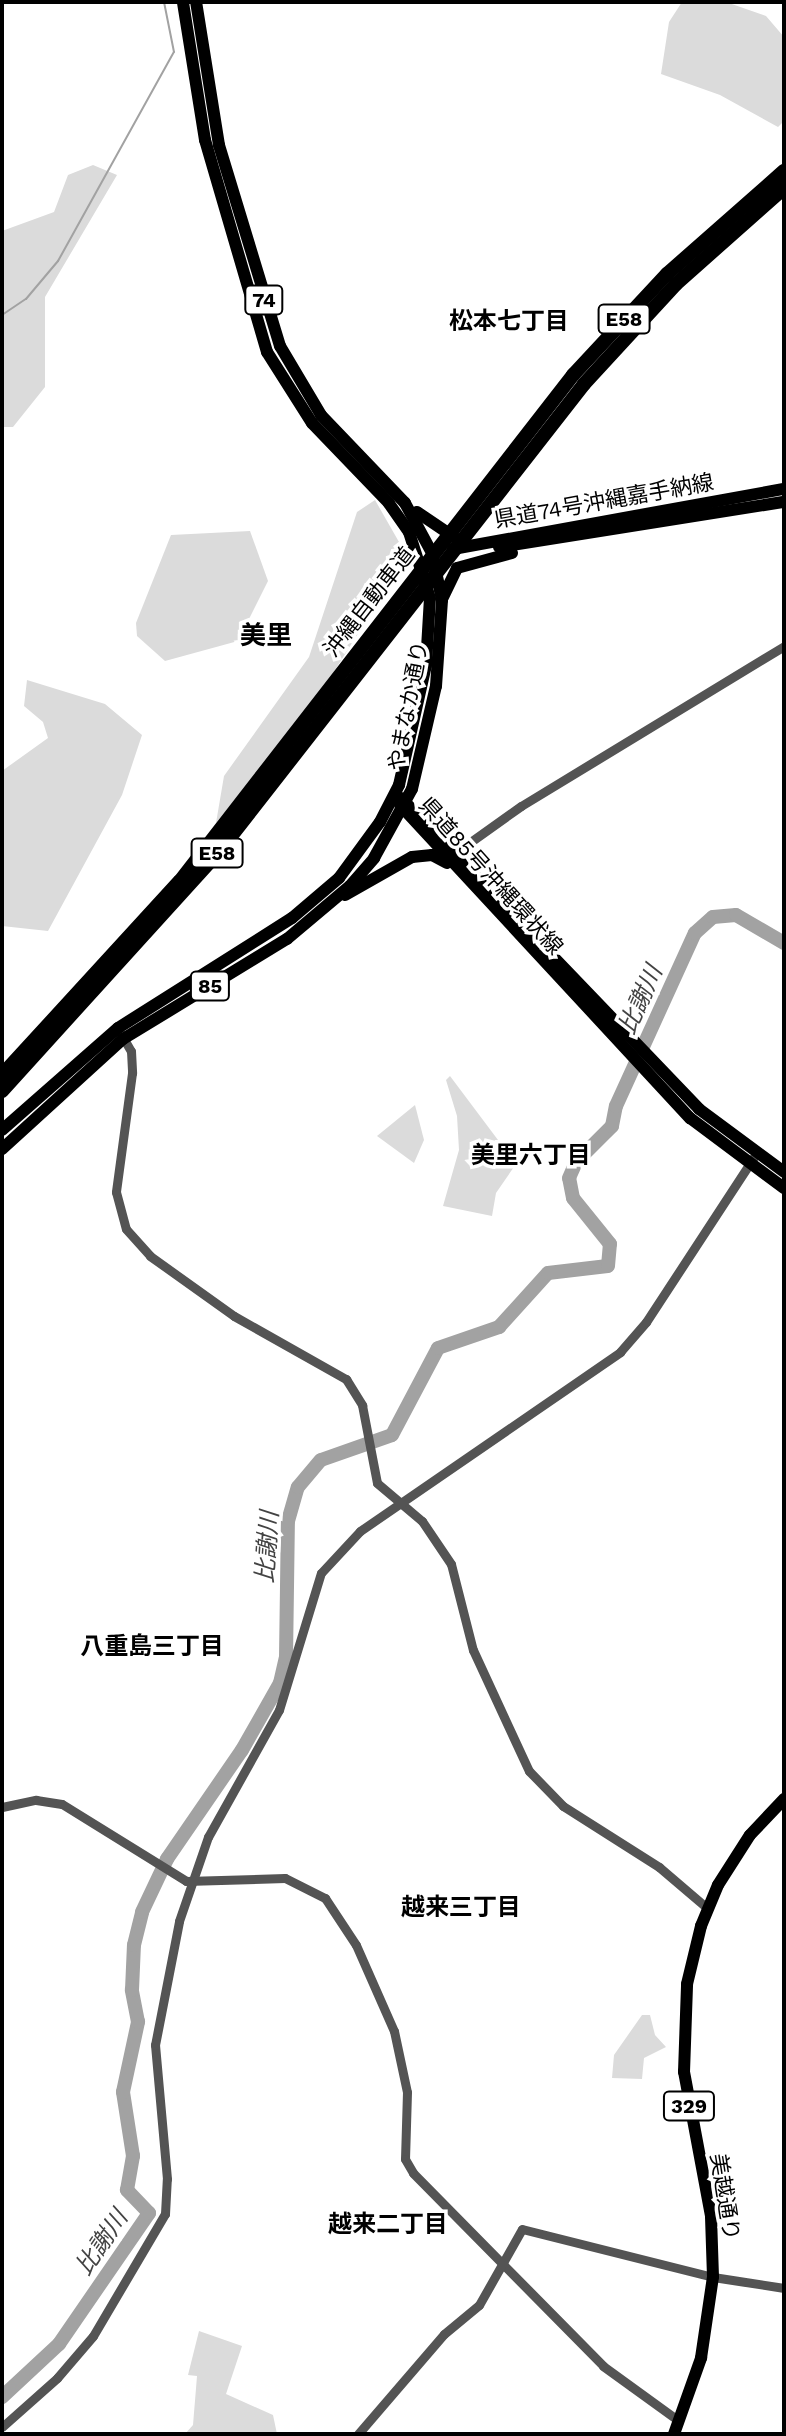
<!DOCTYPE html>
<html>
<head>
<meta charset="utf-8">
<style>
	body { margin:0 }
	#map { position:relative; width:786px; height:2436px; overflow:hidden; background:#fff; font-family:"Work Sans","Noto Sans JP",sans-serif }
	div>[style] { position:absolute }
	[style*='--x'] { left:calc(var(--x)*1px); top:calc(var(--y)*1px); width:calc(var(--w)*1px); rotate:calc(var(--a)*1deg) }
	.green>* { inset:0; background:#dbdbdb }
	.stream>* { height:2px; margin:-1px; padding:0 1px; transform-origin:1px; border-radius:1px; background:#a2a2a2 }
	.river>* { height:14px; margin:-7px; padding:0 7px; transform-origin:7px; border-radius:7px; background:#a2a2a2 }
	.tertiary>* { height:9px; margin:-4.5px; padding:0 4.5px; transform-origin:4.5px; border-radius:4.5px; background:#545454 }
	.primary>* { height:12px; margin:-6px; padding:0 6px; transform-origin:6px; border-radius:6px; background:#000 }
	.trunk>* { height:12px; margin:-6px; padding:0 6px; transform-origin:6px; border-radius:6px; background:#000 }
	.motorway>* { height:14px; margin:-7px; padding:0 7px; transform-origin:7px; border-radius:7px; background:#000 }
	span { translate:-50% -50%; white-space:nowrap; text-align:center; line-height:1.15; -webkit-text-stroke:7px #fff; paint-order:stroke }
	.shield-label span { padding:2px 6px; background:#fff; border:2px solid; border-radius:6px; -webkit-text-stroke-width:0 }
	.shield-label { font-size:20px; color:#000; font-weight:700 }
	.street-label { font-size:22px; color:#000 }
	.neighbourhood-label { font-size:24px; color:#000; font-weight:700 }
	.water-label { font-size:24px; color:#434343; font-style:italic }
	.quarter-label { font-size:26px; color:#000; font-weight:700 }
	.frame { position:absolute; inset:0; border:4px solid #000; pointer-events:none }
</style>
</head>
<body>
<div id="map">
	<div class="green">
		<div style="clip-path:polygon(682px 2px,726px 2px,766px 16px,784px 37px,784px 121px,778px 127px,720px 95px,661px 74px,669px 22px)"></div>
		<div style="clip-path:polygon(93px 165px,117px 175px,45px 297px,45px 387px,13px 427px,2px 427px,2px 231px,54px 212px,68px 175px)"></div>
		<div style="clip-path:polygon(375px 500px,407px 556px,323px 689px,216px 823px,224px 776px,309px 657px,357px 512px)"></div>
		<div style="clip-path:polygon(250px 531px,268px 581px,238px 641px,165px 661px,137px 636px,136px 623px,171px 535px)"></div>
		<div style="clip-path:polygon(27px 680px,105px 704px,142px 735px,122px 795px,48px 931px,2px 926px,2px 771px,48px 738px,43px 722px,24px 706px)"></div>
		<div style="clip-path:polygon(450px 1076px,516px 1164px,496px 1193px,492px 1216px,443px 1206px,459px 1150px,457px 1116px,446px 1080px)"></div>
		<div style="clip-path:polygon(415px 1105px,424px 1140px,414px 1163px,377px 1136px)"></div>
		<div style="clip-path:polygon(642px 2015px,650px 2015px,655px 2035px,666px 2047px,644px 2058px,642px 2079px,612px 2078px,614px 2055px)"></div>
		<div style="clip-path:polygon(199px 2331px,242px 2346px,226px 2394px,273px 2415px,277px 2434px,185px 2434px,193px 2425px,197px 2376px,188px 2375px)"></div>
	</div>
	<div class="stream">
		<div style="--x:2;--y:315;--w:29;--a:-34"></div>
		<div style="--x:26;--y:299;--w:50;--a:-49.9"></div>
		<div style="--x:58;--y:261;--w:239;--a:-61"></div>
		<div style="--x:174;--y:52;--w:51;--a:-101.3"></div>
	</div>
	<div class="river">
		<div style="--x:2;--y:2397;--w:78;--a:-42.9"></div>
		<div style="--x:59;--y:2344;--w:159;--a:-55.5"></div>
		<div style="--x:149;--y:2213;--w:32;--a:-134"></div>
		<div style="--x:127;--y:2190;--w:35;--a:-80"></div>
		<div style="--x:133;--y:2156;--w:65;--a:-98.9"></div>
		<div style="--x:123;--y:2092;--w:72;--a:-77.9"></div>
		<div style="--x:138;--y:2022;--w:33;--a:-101"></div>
		<div style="--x:132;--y:1990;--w:45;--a:-87.5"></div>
		<div style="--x:134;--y:1945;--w:34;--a:-76"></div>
		<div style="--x:142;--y:1912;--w:59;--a:-64.7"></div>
		<div style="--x:167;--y:1859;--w:132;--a:-55.5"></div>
		<div style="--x:242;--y:1750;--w:77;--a:-60.4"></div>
		<div style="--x:280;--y:1683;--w:26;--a:-77"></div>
		<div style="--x:286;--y:1658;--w:137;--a:-89.2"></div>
		<div style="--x:288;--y:1521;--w:35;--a:-74"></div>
		<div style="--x:298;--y:1487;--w:35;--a:-50"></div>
		<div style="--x:321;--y:1460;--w:75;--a:-19.4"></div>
		<div style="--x:392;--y:1435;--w:98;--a:-62.1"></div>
		<div style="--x:438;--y:1348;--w:65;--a:-19"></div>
		<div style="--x:499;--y:1327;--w:73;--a:-47.8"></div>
		<div style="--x:548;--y:1273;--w:60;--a:-6.7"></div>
		<div style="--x:608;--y:1266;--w:22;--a:-85"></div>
		<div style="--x:610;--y:1244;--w:59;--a:-128.8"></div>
		<div style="--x:573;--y:1198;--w:20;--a:-101"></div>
		<div style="--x:569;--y:1178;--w:17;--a:-66"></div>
		<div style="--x:576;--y:1162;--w:51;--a:-45"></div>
		<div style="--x:612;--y:1126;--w:20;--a:-79"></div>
		<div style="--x:616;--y:1106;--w:190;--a:-65.5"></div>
		<div style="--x:695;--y:933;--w:24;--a:-42"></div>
		<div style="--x:713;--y:917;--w:23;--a:-5"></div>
		<div style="--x:736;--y:915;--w:56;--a:30.3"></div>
	</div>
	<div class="tertiary">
		<div style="--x:455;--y:853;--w:81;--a:-35.5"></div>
		<div style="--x:521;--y:806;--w:308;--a:-31.3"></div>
		<div style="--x:121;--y:1034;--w:20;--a:60"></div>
		<div style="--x:131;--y:1051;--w:22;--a:87"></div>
		<div style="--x:132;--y:1073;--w:120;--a:97.7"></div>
		<div style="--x:116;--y:1192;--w:38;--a:75"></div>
		<div style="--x:126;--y:1229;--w:36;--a:48"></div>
		<div style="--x:150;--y:1256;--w:103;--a:35.5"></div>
		<div style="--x:234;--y:1316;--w:129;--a:29.4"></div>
		<div style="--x:346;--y:1379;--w:31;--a:58"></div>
		<div style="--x:362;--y:1405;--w:79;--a:79.1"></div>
		<div style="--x:377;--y:1483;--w:59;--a:40.2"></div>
		<div style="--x:422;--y:1521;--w:52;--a:56"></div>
		<div style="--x:451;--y:1564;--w:89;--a:75.7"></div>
		<div style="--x:473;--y:1650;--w:133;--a:65.2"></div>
		<div style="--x:529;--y:1771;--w:49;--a:45.8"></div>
		<div style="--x:563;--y:1806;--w:114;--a:32.4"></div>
		<div style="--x:659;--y:1867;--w:63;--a:40.5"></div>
		<div style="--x:2;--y:1807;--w:35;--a:-12"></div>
		<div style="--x:36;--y:1800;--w:26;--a:9"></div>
		<div style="--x:62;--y:1804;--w:146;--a:31.8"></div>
		<div style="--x:186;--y:1881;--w:99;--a:-1.7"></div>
		<div style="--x:285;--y:1878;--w:45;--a:26.6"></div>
		<div style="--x:325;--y:1898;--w:56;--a:56.6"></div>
		<div style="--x:356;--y:1945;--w:94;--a:66.2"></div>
		<div style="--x:394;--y:2031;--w:62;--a:78"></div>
		<div style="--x:407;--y:2092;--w:67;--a:91.7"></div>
		<div style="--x:405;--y:2159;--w:16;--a:60"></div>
		<div style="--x:413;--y:2173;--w:271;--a:45.4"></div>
		<div style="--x:603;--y:2366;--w:94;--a:35.9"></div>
		<div style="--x:2;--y:2427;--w:74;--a:-41.7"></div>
		<div style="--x:57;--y:2378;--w:55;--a:-49.4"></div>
		<div style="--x:93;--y:2336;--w:142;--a:-59.5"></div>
		<div style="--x:165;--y:2214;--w:35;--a:-87"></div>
		<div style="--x:167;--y:2179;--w:135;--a:-95.1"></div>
		<div style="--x:155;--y:2045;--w:126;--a:-79"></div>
		<div style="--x:179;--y:1921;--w:89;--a:-71"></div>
		<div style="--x:208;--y:1837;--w:145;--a:-60.8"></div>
		<div style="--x:279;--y:1710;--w:143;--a:-73"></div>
		<div style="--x:321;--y:1573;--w:57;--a:-47.1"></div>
		<div style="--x:360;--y:1531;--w:316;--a:-34.5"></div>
		<div style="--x:620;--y:1352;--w:40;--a:-49"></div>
		<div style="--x:646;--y:1322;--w:201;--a:-56.8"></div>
		<div style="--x:358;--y:2434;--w:132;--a:-49.3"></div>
		<div style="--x:444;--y:2334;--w:45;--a:-39.6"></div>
		<div style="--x:479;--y:2305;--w:87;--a:-60.5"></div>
		<div style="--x:522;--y:2229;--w:197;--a:14.1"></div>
		<div style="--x:713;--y:2277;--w:72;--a:8.8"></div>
	</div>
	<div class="primary">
		<div style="--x:417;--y:512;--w:45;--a:34"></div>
		<div style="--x:499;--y:547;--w:289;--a:-9"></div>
		<div style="--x:453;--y:549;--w:336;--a:-10.3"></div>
		<div style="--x:443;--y:597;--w:32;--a:-64"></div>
		<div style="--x:457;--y:568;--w:57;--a:-15.3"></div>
		<div style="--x:401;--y:798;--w:431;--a:46.2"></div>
		<div style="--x:699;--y:1109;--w:106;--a:36.5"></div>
		<div style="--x:400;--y:805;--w:427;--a:47.2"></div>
		<div style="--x:690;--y:1118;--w:117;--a:36.7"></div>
		<div style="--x:345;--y:895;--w:77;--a:-29.6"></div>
		<div style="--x:412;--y:857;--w:20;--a:-6"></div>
		<div style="--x:432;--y:855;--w:17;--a:28"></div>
		<div style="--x:2;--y:1130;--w:154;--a:-41.3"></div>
		<div style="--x:118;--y:1028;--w:206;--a:-32.3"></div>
		<div style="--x:292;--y:918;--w:62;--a:-40.4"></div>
		<div style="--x:339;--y:878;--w:69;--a:-53.8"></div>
		<div style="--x:380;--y:822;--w:42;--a:-62.8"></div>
		<div style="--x:399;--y:785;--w:123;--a:-77.3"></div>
		<div style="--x:426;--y:665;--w:67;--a:-86.6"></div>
		<div style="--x:430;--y:598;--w:69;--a:-107.7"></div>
		<div style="--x:409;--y:532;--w:35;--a:-125"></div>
		<div style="--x:389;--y:503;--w:111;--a:-133.9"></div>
		<div style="--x:312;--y:423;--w:84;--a:-122.4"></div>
		<div style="--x:267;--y:352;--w:221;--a:-106.3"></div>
		<div style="--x:205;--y:140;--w:140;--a:-99.1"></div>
		<div style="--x:2;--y:1149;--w:164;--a:-42.3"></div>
		<div style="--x:123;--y:1039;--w:192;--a:-31.4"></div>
		<div style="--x:287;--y:939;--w:82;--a:-40.1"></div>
		<div style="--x:350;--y:886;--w:37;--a:-49"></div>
		<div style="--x:374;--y:858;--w:79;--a:-61.2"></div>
		<div style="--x:412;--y:789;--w:106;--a:-76.9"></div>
		<div style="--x:436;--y:686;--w:86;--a:-86"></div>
		<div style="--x:442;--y:600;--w:48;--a:-102"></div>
		<div style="--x:432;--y:553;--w:57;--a:-118.4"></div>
		<div style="--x:405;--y:503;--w:122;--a:-133.7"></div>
		<div style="--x:321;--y:415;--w:80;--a:-120.7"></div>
		<div style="--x:280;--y:346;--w:210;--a:-106.9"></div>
		<div style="--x:219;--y:145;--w:145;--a:-99.1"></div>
	</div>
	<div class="trunk">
		<div style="--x:674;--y:2434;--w:81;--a:-70.4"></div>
		<div style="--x:701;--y:2358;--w:82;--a:-81.6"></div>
		<div style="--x:713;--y:2277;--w:61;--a:-91.9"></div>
		<div style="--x:711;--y:2216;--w:147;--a:-100.6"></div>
		<div style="--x:684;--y:2072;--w:88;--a:-88"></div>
		<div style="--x:687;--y:1984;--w:60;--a:-76.4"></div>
		<div style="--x:701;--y:1926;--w:44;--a:-67.5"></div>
		<div style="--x:718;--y:1885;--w:59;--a:-57.4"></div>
		<div style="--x:750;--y:1835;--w:50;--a:-46.6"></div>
	</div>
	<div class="motorway">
		<div style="--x:2;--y:1075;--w:263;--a:-47.5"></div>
		<div style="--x:180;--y:881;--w:641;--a:-52.16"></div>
		<div style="--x:573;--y:375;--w:138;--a:-47.1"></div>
		<div style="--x:667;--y:274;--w:156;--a:-41.4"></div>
		<div style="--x:2;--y:1091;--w:321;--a:-47.8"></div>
		<div style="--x:218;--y:853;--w:595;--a:-52.03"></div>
		<div style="--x:584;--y:384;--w:136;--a:-47.4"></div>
		<div style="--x:676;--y:284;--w:144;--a:-41.6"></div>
	</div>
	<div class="shield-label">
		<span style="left:264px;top:300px">74</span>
		<span style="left:624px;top:319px">E58</span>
		<span style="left:217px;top:853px">E58</span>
		<span style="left:210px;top:986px">85</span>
		<span style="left:689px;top:2106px">329</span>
	</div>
	<div class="street-label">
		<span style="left:604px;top:501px;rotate:-10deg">県道74号沖縄嘉手納線</span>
		<span style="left:369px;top:602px;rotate:-52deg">沖縄自動車道</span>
		<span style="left:408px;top:706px;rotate:-79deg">やまなか通り</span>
		<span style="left:491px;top:876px;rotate:48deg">県道85号沖縄環状線</span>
		<span style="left:725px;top:2197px;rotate:81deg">美越通り</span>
	</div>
	<div class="neighbourhood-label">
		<span style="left:509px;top:322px">松本七丁目</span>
		<span style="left:531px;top:1156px">美里六丁目</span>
		<span style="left:152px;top:1647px">八重島三丁目</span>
		<span style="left:461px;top:1908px">越来三丁目</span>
		<span style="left:388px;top:2225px">越来二丁目</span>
	</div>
	<div class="water-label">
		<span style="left:641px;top:1000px;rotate:-66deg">比謝川</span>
		<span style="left:268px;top:1547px;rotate:-86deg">比謝川</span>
		<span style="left:102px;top:2243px;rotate:-56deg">比謝川</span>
	</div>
	<div class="quarter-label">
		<span style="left:266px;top:636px">美里</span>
	</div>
	<div class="frame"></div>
</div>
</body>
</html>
